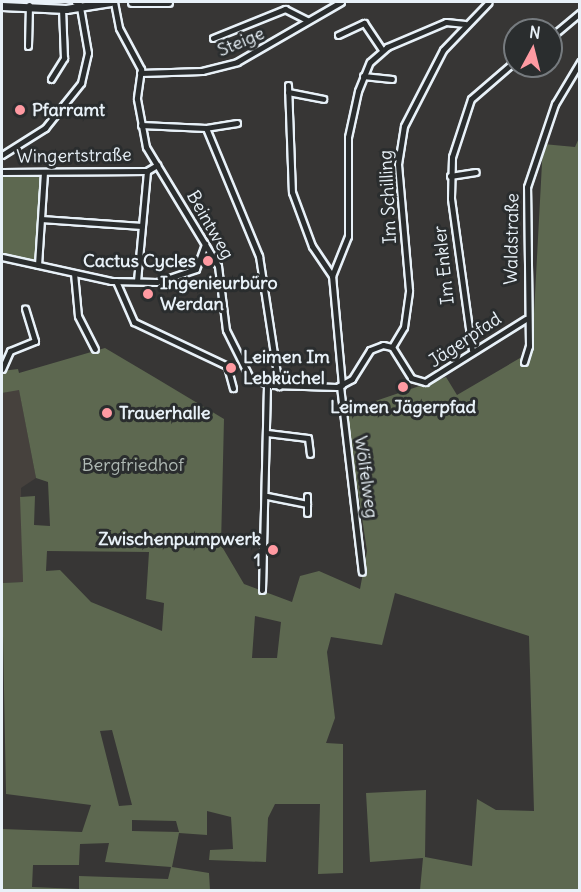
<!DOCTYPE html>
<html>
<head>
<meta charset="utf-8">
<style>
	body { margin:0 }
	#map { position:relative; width:581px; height:892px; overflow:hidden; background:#373635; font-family:Delius,sans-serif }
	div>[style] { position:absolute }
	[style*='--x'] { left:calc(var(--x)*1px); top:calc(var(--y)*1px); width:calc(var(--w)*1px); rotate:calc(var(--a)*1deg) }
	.built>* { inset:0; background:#46413d }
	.green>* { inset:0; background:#5d6850 }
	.roads { filter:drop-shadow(2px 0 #e8f1f8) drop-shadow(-2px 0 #e8f1f8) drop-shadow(0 2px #e8f1f8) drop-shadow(0 -2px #e8f1f8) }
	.street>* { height:5px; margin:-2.5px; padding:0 2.5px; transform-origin:2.5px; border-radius:2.5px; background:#2a2d2e }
	.secondary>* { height:7px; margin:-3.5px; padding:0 3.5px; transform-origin:3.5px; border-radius:3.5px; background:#2a2d2e }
	.dots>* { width:16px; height:16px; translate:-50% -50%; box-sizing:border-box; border:3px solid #2a2d2e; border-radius:50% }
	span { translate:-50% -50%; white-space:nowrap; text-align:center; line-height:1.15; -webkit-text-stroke:6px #2a2d2e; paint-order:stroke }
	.street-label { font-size:18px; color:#e8f1f8 }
	.poi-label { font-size:18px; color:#e8f1f8; font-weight:700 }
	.left { translate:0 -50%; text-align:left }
	.right { translate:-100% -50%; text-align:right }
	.park-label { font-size:18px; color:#b0bab5 }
	.frame { position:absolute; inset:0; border:3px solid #e8f1f8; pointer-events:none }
	.north { position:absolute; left:503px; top:18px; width:60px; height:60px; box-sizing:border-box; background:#2a2d2e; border:2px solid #767b7f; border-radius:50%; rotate:7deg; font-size:16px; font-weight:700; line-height:24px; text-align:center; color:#e8f1f8 }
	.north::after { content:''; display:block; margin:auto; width:21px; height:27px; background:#ff9aa2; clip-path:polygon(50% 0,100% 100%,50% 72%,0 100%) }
</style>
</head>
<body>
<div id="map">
	<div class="built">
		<div style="clip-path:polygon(19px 389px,36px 478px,21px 488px,23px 582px,2px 583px,2px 393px)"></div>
	</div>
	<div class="green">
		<div style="clip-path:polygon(evenodd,579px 138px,579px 890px,420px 890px,423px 858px,370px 862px,366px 793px,426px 790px,425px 857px,472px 866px,477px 799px,496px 810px,534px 811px,529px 636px,395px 593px,382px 645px,331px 637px,327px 652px,335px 718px,326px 743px,343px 744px,343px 873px,318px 874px,320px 804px,275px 804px,268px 818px,266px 862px,209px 860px,210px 850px,233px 849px,231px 817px,207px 811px,207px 835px,179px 833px,172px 867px,209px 873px,210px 890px,2px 890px,2px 829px,82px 832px,91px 805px,6px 794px,2px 583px,23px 582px,20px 497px,35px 496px,34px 525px,50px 526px,48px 482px,36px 478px,19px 390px,2px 393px,2px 371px,18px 369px,19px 373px,105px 348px,154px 377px,224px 419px,221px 545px,244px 584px,292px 602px,300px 576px,319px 571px,360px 589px,367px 551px,346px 411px,446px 377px,457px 395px,532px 351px,543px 144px,575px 147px,579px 138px,47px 551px,149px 552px,146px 599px,164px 603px,162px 631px,91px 602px,60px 570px,46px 571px,47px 551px,579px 138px,255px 616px,281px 622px,277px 658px,252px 658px,255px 616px,579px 138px,112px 730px,132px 805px,131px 805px,119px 806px,100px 731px,112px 730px,579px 138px,132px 820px,176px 821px,179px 832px,132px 831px,132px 820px,579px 138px,109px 843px,105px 862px,171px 867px,168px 879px,79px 876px,79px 889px,32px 887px,33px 865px,79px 865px,80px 844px,109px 843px)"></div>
		<div style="clip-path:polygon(2px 176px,41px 176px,36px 260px,2px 253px)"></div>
	</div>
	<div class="roads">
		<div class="street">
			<div style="--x:75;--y:2;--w:4;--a:0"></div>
			<div style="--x:114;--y:2;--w:26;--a:79"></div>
			<div style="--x:119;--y:28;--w:47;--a:61.8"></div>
			<div style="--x:141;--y:69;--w:30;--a:98"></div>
			<div style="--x:137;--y:99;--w:49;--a:79.4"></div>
			<div style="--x:146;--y:147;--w:139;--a:58.8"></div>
			<div style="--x:218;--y:266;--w:64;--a:82.9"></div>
			<div style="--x:226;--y:330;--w:54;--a:63.4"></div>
			<div style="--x:250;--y:378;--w:22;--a:18"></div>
			<div style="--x:271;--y:385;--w:66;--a:1.7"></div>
			<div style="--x:337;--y:387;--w:17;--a:-28"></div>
			<div style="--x:352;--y:379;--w:34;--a:-58"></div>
			<div style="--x:370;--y:350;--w:14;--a:-21"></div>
			<div style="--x:383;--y:345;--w:9;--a:13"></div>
			<div style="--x:392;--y:347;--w:36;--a:58"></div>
			<div style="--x:411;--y:378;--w:15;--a:16"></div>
			<div style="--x:425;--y:382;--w:119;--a:-32"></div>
			<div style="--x:338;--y:35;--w:29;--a:-25"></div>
			<div style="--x:364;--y:23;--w:32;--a:56"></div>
			<div style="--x:551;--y:37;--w:38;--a:-40"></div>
			<div style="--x:213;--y:38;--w:78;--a:-21.9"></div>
			<div style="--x:285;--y:9;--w:25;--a:27"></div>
			<div style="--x:28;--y:46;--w:41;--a:-88.6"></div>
			<div style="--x:140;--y:73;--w:62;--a:-1.8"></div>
			<div style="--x:202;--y:71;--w:36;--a:-14"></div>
			<div style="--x:237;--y:62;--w:120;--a:-30"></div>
			<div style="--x:363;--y:76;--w:29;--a:6"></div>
			<div style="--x:51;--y:79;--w:25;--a:-58"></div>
			<div style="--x:64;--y:58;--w:49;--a:-92.3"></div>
			<div style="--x:288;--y:85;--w:107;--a:87.9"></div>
			<div style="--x:292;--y:192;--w:58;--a:69.7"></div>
			<div style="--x:312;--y:246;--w:36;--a:56"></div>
			<div style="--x:288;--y:92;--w:36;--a:11"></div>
			<div style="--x:237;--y:123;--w:31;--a:171"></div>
			<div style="--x:206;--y:128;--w:139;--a:67.5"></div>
			<div style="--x:259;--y:256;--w:132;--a:81.3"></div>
			<div style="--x:141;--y:125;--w:65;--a:2.6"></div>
			<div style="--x:2;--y:155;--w:51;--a:-32.1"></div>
			<div style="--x:45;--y:128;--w:58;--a:-51.3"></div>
			<div style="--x:81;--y:83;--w:31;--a:-77"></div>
			<div style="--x:88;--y:53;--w:47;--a:-99.9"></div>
			<div style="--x:2;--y:172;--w:145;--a:-0.4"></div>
			<div style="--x:450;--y:176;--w:26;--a:-9"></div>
			<div style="--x:41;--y:219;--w:101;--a:4"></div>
			<div style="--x:2;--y:257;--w:112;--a:12.4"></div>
			<div style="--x:111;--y:281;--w:46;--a:1.2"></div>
			<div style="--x:157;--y:282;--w:41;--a:-18.4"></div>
			<div style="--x:196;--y:269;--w:27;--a:-70"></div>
			<div style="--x:38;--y:265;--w:92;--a:-86.3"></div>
			<div style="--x:74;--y:273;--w:43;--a:84.7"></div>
			<div style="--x:78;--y:316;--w:37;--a:63"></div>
			<div style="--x:116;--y:281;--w:45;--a:66.3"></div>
			<div style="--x:134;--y:322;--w:103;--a:25.3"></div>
			<div style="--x:227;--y:366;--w:23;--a:75"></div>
			<div style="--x:137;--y:281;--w:110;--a:-84.8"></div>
			<div style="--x:147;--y:171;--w:12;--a:-31"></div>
			<div style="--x:392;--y:347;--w:23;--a:-59"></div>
			<div style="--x:404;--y:327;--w:37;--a:-82"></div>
			<div style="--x:409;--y:290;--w:126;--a:-95"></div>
			<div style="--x:398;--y:164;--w:38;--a:-81"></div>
			<div style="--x:404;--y:126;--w:85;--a:-62.8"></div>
			<div style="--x:443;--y:50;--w:66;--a:-46.2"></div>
			<div style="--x:472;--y:350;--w:153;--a:-97.9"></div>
			<div style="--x:451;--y:198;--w:41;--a:-88.6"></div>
			<div style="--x:452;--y:157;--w:61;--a:-71.9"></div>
			<div style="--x:471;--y:99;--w:58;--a:-40.8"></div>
			<div style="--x:524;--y:362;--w:17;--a:-73"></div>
			<div style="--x:529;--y:346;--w:159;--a:-90.7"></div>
			<div style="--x:527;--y:187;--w:88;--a:-71.4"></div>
			<div style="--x:555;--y:104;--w:49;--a:-59.2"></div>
			<div style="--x:2;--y:369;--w:20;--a:-66"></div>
			<div style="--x:10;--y:351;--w:27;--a:-22"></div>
			<div style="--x:35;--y:341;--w:34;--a:-107"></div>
			<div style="--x:342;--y:385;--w:109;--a:-95.2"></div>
			<div style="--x:332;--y:276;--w:43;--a:-68.2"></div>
			<div style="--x:348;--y:236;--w:99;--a:-90"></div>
			<div style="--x:348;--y:137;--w:47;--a:-77.7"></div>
			<div style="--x:358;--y:91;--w:31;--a:-68"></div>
			<div style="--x:370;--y:62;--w:23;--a:-41"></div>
			<div style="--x:387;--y:47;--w:64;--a:-23"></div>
			<div style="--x:446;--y:22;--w:19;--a:6"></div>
			<div style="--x:340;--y:386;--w:187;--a:83.3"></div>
			<div style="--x:267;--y:433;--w:41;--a:7"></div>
			<div style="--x:308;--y:438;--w:16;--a:83"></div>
			<div style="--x:267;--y:496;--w:41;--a:11.3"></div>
			<div style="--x:307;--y:496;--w:17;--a:90"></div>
			<div style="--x:262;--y:590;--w:206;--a:-88.6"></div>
		</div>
		<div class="secondary">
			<div style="--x:132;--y:2;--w:36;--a:0"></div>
			<div style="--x:2;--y:6;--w:64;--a:2.7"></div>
			<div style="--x:66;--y:9;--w:45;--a:-9"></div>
		</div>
	</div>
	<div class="dots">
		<div style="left:20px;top:110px;background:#ff9aa2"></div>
		<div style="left:208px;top:261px;background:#ff9aa2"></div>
		<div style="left:148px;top:294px;background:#ff9aa2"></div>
		<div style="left:231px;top:368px;background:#ff9aa2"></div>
		<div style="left:403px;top:387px;background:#ff9aa2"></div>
		<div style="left:107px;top:413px;background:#ff9aa2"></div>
		<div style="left:273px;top:550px;background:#ff9aa2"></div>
	</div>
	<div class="street-label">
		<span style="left:241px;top:42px;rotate:-23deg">Steige</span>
		<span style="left:74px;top:156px;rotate:-1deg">Wingertstraße</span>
		<span style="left:388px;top:197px;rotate:-93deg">Im Schilling</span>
		<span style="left:210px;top:225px;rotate:60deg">Beintweg</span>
		<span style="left:512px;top:239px;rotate:-89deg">Waldstraße</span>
		<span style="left:444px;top:265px;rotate:-96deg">Im Enkler</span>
		<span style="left:465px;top:340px;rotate:-34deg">Jägerpfad</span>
		<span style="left:366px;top:477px;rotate:82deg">Wölfelweg</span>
	</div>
	<div class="poi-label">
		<span class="left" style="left:32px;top:110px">Pfarramt</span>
		<span class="right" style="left:196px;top:261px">Cactus Cycles</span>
		<span class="left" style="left:160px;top:294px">Ingenieurbüro<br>Werdan</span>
		<span class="left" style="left:243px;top:368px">Leimen Im<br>Lebküchel</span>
		<span style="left:403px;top:407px">Leimen Jägerpfad</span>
		<span class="left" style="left:119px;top:413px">Trauerhalle</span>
		<span class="right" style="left:261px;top:550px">Zwischenpumpwerk<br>1</span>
	</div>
	<div class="park-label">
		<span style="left:133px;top:465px">Bergfriedhof</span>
	</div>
	<div class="frame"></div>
	<div class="north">N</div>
</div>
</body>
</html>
